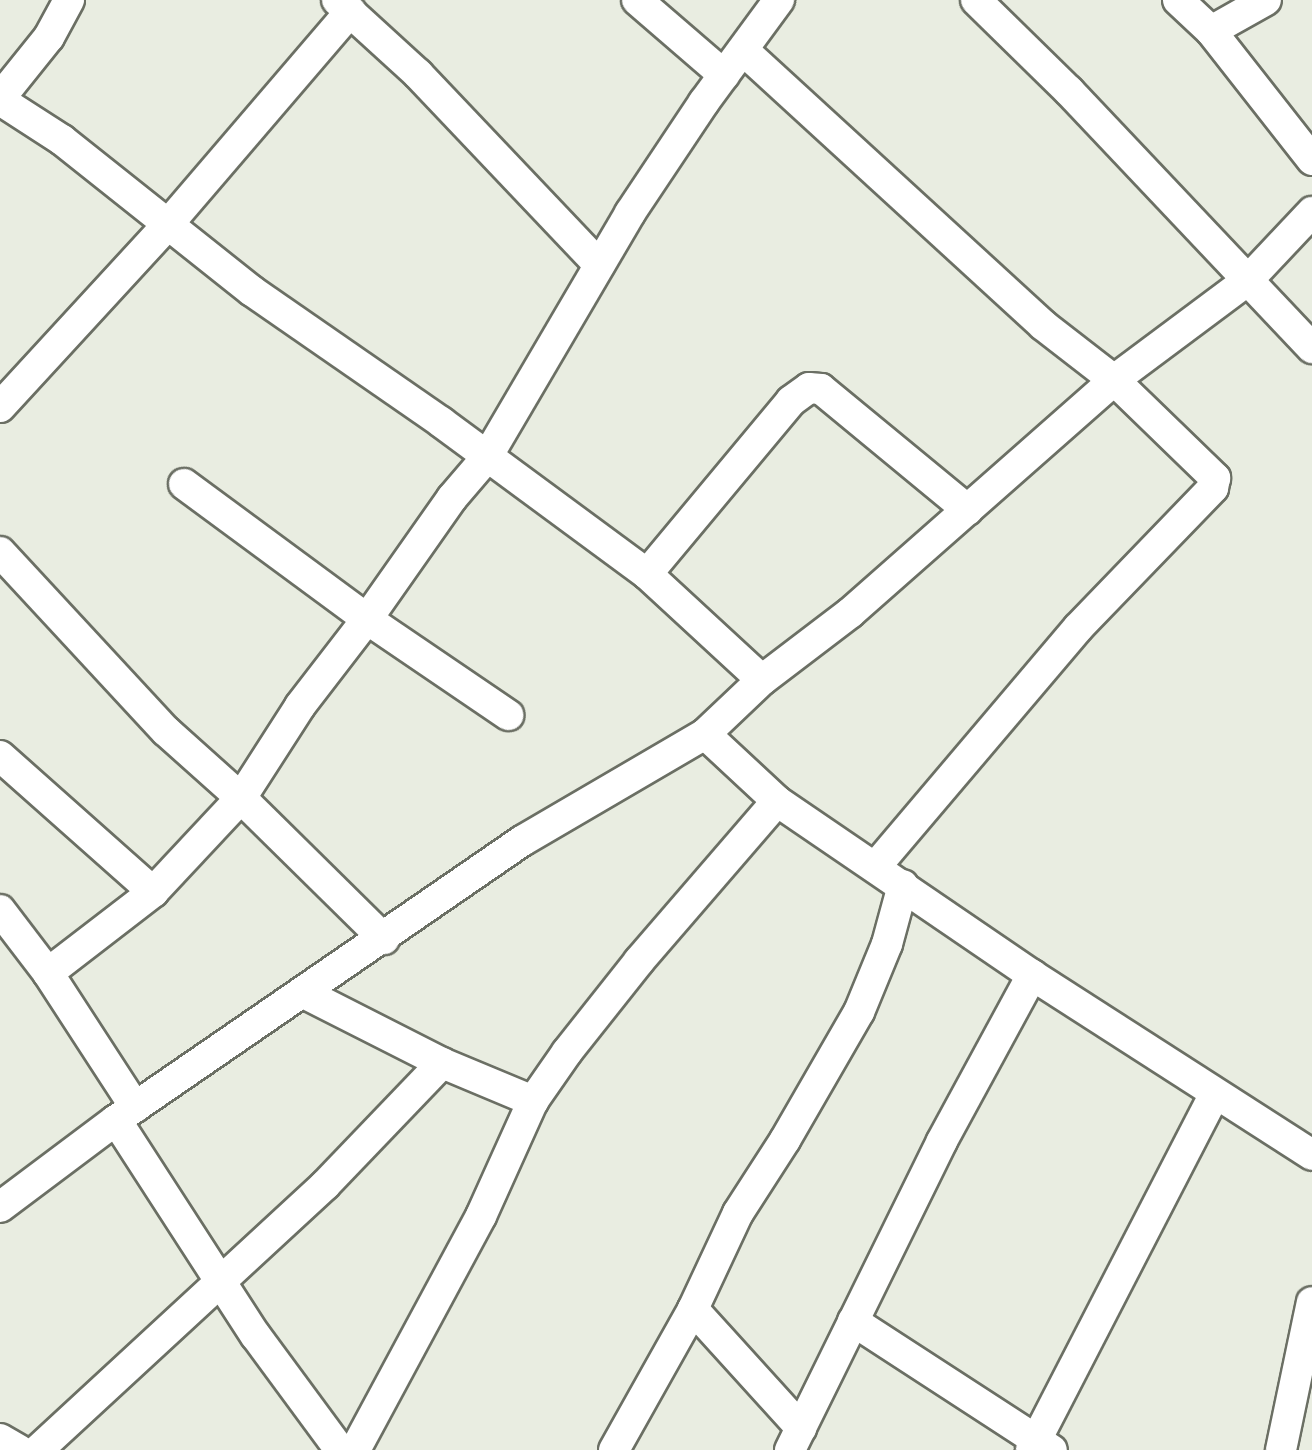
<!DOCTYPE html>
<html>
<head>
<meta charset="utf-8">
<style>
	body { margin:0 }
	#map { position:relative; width:1312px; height:1450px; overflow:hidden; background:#e9ede1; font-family:Roboto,sans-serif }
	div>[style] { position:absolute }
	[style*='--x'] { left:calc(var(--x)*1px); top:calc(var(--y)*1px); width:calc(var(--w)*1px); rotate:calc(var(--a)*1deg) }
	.roads { filter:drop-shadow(2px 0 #6b6f64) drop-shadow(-2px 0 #6b6f64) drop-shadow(0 2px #6b6f64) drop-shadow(0 -2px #6b6f64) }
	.minor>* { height:30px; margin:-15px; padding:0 15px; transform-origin:15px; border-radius:15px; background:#fff }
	span { translate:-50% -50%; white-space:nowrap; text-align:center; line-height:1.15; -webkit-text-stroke:6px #f6fbee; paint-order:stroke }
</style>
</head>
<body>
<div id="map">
	<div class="roads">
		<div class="minor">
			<div style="--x:337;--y:0;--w:110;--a:42.4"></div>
			<div style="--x:418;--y:74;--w:263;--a:46.5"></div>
			<div style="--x:637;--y:0;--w:115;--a:40.8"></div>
			<div style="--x:976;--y:0;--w:130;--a:44.4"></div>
			<div style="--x:1069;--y:91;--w:354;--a:46.6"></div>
			<div style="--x:1178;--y:0;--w:45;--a:43.2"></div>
			<div style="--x:1211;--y:31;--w:164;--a:51.9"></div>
			<div style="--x:1211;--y:31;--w:63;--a:-29.4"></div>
			<div style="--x:743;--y:50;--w:407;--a:42.5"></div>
			<div style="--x:1043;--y:325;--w:90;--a:37.8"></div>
			<div style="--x:1114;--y:380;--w:141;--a:44.1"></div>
			<div style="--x:1215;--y:478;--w:10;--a:101"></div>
			<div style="--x:1213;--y:488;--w:194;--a:134"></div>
			<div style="--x:1078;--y:628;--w:312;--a:130.3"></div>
			<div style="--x:0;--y:98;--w:78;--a:-51.2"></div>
			<div style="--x:49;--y:37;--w:42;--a:-61.6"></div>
			<div style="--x:0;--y:100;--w:74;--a:32.8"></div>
			<div style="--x:62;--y:140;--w:243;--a:38.5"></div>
			<div style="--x:252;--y:291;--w:230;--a:34.7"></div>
			<div style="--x:441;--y:422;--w:256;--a:36.4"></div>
			<div style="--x:647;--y:574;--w:156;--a:42.7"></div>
			<div style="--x:0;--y:407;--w:250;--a:-47.4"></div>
			<div style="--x:169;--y:223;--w:279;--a:-49.4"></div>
			<div style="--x:184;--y:484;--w:227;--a:36.4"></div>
			<div style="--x:367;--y:619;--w:171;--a:34.2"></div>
			<div style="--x:0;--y:552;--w:244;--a:47.2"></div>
			<div style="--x:166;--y:731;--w:101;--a:41.8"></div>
			<div style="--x:241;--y:798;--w:201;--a:44.6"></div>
			<div style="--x:647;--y:574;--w:225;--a:-50.2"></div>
			<div style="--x:791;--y:401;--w:22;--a:-36"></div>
			<div style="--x:809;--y:388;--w:12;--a:5"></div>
			<div style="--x:821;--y:389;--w:190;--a:39.5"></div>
			<div style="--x:705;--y:734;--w:79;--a:-43.5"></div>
			<div style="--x:762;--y:680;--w:111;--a:-37.3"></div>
			<div style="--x:850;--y:613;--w:352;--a:-41.4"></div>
			<div style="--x:1114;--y:380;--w:166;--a:-36.7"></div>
			<div style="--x:1247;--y:281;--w:95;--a:-46.7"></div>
			<div style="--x:0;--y:756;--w:205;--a:41.6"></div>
			<div style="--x:0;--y:910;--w:79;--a:52.7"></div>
			<div style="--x:48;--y:973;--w:160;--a:57"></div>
			<div style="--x:48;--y:973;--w:133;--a:-37.6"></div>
			<div style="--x:153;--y:892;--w:129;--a:-46.9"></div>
			<div style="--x:241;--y:798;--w:109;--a:-57.3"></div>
			<div style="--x:300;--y:706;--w:110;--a:-52.4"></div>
			<div style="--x:367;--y:619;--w:148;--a:-54.9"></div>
			<div style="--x:452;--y:498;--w:54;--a:-49.5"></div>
			<div style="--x:487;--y:457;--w:283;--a:-59.6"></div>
			<div style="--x:630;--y:213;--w:133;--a:-56.3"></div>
			<div style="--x:704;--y:102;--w:127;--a:-53.7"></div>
			<div style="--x:304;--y:993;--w:155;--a:26.9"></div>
			<div style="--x:442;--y:1063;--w:99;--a:22.7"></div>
			<div style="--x:116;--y:1120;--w:257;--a:57.1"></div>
			<div style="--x:256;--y:1336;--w:142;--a:53.6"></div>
			<div style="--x:0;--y:1207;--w:145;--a:-36.9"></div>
			<div style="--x:116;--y:1120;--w:493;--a:-34.5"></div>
			<div style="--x:522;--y:841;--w:212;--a:-30.3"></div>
			<div style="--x:705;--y:734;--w:98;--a:42.9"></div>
			<div style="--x:777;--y:801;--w:309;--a:34.3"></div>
			<div style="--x:1032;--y:975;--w:333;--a:32.7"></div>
			<div style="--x:693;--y:1309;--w:161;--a:47.8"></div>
			<div style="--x:853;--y:1321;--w:237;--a:33"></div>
			<div style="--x:0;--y:1439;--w:22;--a:30"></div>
			<div style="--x:38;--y:1450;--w:391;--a:-42.7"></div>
			<div style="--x:325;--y:1185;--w:169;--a:-46.2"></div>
			<div style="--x:355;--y:1450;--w:266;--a:-61.7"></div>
			<div style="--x:481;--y:1216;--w:126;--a:-65.7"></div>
			<div style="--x:533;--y:1101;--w:60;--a:-55.2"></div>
			<div style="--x:567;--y:1052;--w:116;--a:-51.6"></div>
			<div style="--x:639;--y:961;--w:211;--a:-49.2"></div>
			<div style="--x:614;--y:1450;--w:162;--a:-60.7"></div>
			<div style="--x:693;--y:1309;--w:106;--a:-64.9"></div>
			<div style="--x:738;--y:1213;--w:87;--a:-57.2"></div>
			<div style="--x:785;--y:1140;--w:148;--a:-60"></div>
			<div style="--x:859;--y:1012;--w:74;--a:-67.6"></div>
			<div style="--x:887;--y:944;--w:61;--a:-74.8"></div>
			<div style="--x:790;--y:1450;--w:344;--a:-63.8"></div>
			<div style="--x:942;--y:1141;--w:189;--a:-61.5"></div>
			<div style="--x:1031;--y:1450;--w:399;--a:-62.7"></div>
			<div style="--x:1281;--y:1450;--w:151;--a:-78.2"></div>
		</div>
	</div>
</div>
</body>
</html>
